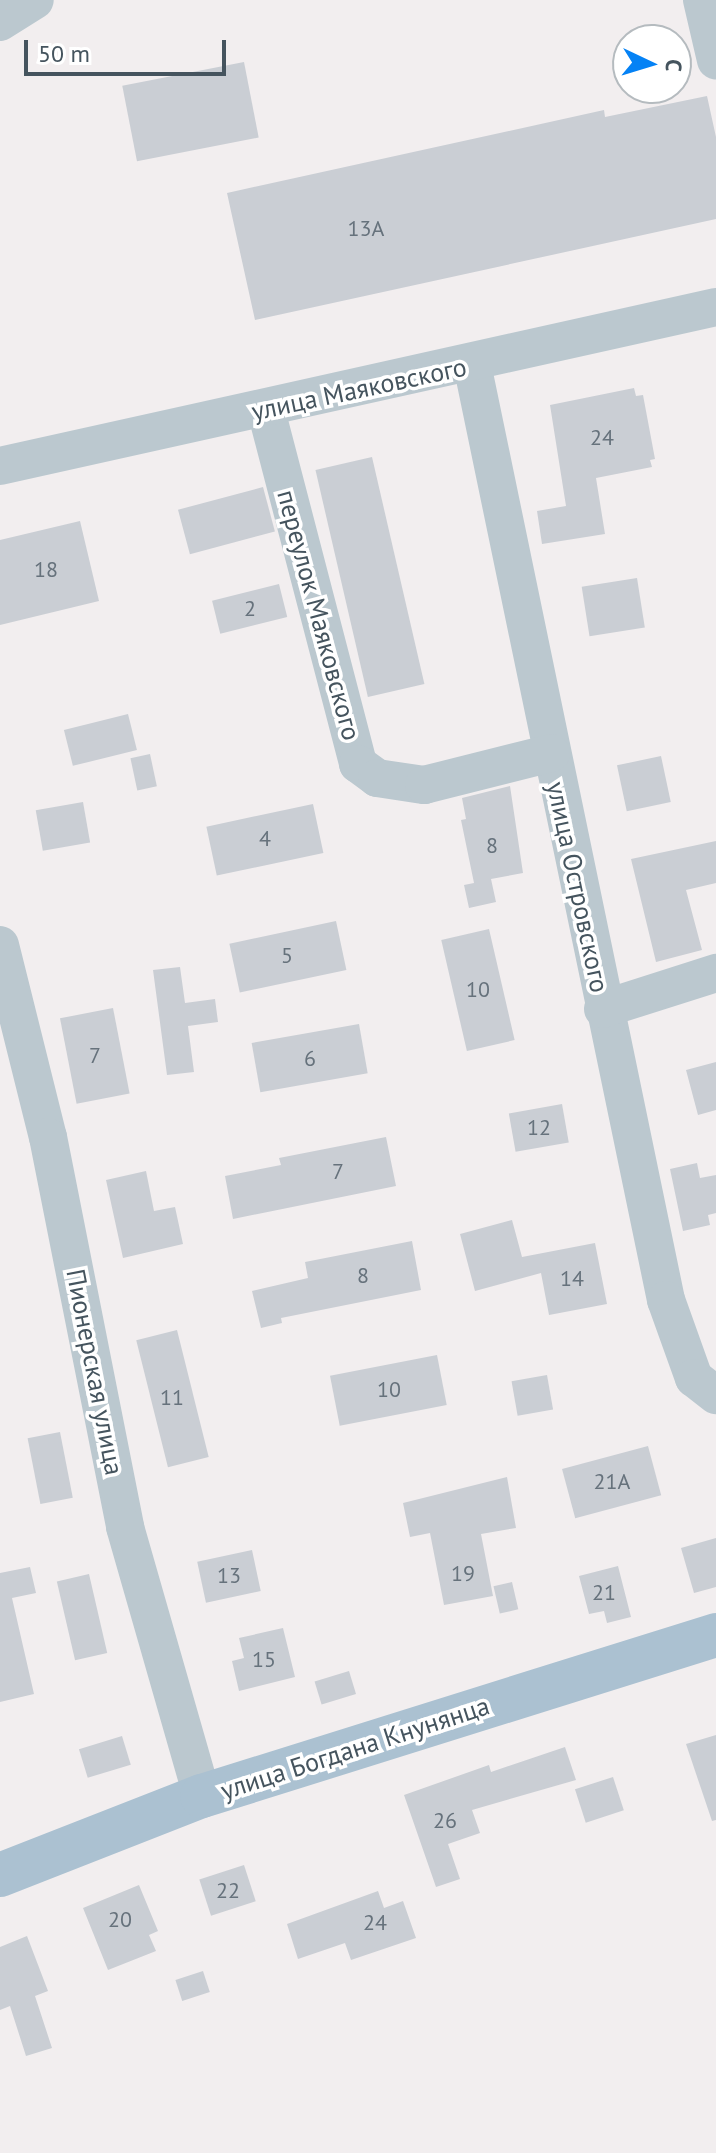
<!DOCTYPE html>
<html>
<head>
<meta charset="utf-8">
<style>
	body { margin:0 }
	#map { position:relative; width:716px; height:2153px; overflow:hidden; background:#f2eeef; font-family:"PT Sans",sans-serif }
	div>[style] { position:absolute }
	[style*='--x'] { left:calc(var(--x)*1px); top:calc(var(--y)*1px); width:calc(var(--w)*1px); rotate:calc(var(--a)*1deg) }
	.building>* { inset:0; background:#caced4; transform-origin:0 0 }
	.minor>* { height:38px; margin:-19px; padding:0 19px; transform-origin:19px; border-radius:19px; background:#bbc8cf }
	.major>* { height:44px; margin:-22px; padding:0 22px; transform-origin:22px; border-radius:22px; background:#abc1d1 }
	span { translate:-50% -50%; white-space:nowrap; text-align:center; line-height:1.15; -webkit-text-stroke:7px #fff; paint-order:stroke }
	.number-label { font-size:22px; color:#66727c }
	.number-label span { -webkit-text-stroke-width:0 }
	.street-label { font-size:26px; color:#45545e }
	.north { position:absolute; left:612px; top:24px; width:80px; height:80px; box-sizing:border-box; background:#fff; border:2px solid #b5bbbf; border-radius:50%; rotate:94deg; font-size:22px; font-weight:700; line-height:32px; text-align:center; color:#45545e }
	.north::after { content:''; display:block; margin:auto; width:28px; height:36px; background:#0582f5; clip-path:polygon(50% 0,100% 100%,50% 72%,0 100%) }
	.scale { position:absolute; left:24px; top:40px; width:202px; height:36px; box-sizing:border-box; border:4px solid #45545e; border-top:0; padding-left:10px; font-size:24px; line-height:28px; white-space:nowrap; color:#45545e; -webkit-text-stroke:6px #fff; paint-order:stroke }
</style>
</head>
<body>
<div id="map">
	<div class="building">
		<div style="left:244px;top:62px;width:77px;height:124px;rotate:79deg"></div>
		<div style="clip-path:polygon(707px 96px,716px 137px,716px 219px,255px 320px,227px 193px,604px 110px,605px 117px)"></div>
		<div style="clip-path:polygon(634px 388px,636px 396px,643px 395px,655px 459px,650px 460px,652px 467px,596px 478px,605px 534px,542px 544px,537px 511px,566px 506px,550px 405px)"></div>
		<div style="left:372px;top:457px;width:233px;height:58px;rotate:77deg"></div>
		<div style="left:263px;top:487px;width:46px;height:88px;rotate:75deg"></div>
		<div style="clip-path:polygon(80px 521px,99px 601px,0 625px,0 540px)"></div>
		<div style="left:637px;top:578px;width:50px;height:56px;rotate:81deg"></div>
		<div style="left:279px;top:584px;width:34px;height:69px;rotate:76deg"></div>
		<div style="left:128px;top:714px;width:37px;height:66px;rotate:76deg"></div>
		<div style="left:150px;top:754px;width:33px;height:20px;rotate:78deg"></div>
		<div style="left:661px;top:756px;width:47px;height:45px;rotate:78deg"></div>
		<div style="clip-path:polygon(510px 786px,523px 873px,491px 879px,496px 902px,469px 908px,464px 885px,474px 883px,461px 820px,466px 819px,462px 798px)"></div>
		<div style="left:83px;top:802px;width:41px;height:48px;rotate:80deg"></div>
		<div style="left:313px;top:804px;width:50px;height:109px;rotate:78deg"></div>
		<div style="clip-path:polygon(716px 841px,716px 883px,686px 890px,702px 950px,656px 962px,631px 859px)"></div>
		<div style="left:336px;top:921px;width:50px;height:109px;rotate:78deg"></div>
		<div style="left:489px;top:929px;width:114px;height:49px;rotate:77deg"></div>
		<div style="clip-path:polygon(180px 967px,185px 1003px,215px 999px,218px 1022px,188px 1026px,194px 1072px,167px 1075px,153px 970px)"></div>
		<div style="left:113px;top:1008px;width:87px;height:54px;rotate:79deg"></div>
		<div style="left:359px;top:1024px;width:50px;height:109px;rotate:80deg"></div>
		<div style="clip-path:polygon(716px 1062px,716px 1110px,698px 1115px,686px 1070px)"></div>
		<div style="left:562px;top:1104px;width:39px;height:54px;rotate:80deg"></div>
		<div style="clip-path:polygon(386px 1137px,396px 1186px,233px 1219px,225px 1176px,281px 1165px,279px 1158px)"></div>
		<div style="clip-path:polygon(697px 1163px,700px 1178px,716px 1175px,716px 1213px,708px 1215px,710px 1225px,683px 1231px,670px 1169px)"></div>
		<div style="clip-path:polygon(146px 1171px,154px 1211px,175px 1207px,183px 1244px,123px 1258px,106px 1180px)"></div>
		<div style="clip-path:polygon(512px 1220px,522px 1257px,595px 1243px,607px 1304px,549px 1315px,541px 1273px,475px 1291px,460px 1234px)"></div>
		<div style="clip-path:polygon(412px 1241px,421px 1290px,281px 1318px,282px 1323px,261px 1328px,252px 1291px,308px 1278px,305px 1262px)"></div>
		<div style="left:177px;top:1330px;width:131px;height:42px;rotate:76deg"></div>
		<div style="left:437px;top:1355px;width:51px;height:109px;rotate:79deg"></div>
		<div style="left:547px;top:1375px;width:35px;height:36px;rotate:80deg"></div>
		<div style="left:60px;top:1432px;width:67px;height:33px;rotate:79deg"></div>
		<div style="left:648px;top:1446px;width:51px;height:89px;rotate:75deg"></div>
		<div style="clip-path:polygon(507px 1477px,516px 1528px,481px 1534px,493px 1596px,444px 1605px,430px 1533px,410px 1537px,403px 1503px)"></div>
		<div style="clip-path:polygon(716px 1538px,716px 1587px,694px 1593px,681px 1548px)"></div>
		<div style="left:252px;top:1550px;width:42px;height:56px;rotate:78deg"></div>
		<div style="clip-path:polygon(618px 1566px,631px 1617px,607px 1623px,604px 1611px,589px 1614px,579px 1576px)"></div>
		<div style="clip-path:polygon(30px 1567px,36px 1593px,12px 1598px,34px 1694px,0 1702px,0 1573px)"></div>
		<div style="left:89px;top:1574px;width:81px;height:33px;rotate:77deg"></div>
		<div style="left:512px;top:1582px;width:28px;height:19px;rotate:77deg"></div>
		<div style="clip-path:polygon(283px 1628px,295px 1677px,239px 1691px,232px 1661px,244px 1658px,239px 1638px)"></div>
		<div style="left:349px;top:1671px;width:24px;height:36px;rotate:73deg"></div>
		<div style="clip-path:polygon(716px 1735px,716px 1820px,712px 1821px,686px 1744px)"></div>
		<div style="left:122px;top:1736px;width:30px;height:45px;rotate:73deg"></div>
		<div style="clip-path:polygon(565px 1747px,576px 1780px,472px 1810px,480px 1833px,448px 1844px,460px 1879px,436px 1887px,404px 1795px,489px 1765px,491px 1772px)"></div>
		<div style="left:613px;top:1777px;width:35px;height:40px;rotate:72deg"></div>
		<div style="left:244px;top:1865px;width:38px;height:47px;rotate:72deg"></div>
		<div style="clip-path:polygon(139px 1885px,158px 1931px,149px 1935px,156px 1951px,108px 1970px,83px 1908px)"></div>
		<div style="clip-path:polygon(378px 1891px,384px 1908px,403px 1901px,416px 1938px,351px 1960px,345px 1943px,298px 1959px,287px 1924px)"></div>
		<div style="clip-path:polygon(27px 1936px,48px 1991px,35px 1996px,52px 2048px,26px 2056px,10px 2006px,0 2010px,0 1947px)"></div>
		<div style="left:203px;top:1971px;width:22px;height:29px;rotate:72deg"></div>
	</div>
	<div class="minor">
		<div style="--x:702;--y:0;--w:62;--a:76.9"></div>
		<div style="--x:0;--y:22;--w:41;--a:-32.2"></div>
		<div style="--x:472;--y:364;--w:956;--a:78.29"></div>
		<div style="--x:666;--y:1300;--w:83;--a:70.3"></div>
		<div style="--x:694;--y:1378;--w:28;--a:38"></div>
		<div style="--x:266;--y:410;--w:366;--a:75.4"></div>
		<div style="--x:358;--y:764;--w:24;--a:36"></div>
		<div style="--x:377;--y:778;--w:48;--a:8.5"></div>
		<div style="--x:424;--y:785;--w:131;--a:-14.1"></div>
		<div style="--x:0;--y:466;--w:733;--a:-12.52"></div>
		<div style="--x:0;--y:945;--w:198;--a:76"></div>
		<div style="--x:48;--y:1137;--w:398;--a:78.8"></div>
		<div style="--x:125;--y:1527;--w:280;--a:74"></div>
		<div style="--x:603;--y:1009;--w:119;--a:-17.7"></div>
	</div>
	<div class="major">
		<div style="--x:0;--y:1875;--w:217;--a:-21.4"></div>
		<div style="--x:202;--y:1796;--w:539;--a:-17.39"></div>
	</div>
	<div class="number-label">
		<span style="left:366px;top:229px">13А</span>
		<span style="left:602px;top:438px">24</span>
		<span style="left:46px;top:570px">18</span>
		<span style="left:250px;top:609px">2</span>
		<span style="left:265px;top:839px">4</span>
		<span style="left:492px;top:846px">8</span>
		<span style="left:287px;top:956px">5</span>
		<span style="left:478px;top:990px">10</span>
		<span style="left:95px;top:1056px">7</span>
		<span style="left:310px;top:1059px">6</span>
		<span style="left:539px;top:1128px">12</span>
		<span style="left:338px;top:1172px">7</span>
		<span style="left:363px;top:1276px">8</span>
		<span style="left:572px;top:1279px">14</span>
		<span style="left:389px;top:1390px">10</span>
		<span style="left:172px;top:1398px">11</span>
		<span style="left:612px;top:1482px">21А</span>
		<span style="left:463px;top:1574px">19</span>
		<span style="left:229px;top:1576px">13</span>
		<span style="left:604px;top:1593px">21</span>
		<span style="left:264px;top:1660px">15</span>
		<span style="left:445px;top:1821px">26</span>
		<span style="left:228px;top:1891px">22</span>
		<span style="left:120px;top:1920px">20</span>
		<span style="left:375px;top:1923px">24</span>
	</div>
	<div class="street-label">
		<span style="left:359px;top:389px;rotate:-12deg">улица Маяковского</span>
		<span style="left:319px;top:615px;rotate:75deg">переулок Маяковского</span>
		<span style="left:578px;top:887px;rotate:78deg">улица Островского</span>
		<span style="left:95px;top:1372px;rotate:79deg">Пионерская улица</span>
		<span style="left:355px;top:1748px;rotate:-18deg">улица Богдана Кнунянца</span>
	</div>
	<div class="north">С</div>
	<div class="scale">50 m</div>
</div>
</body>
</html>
